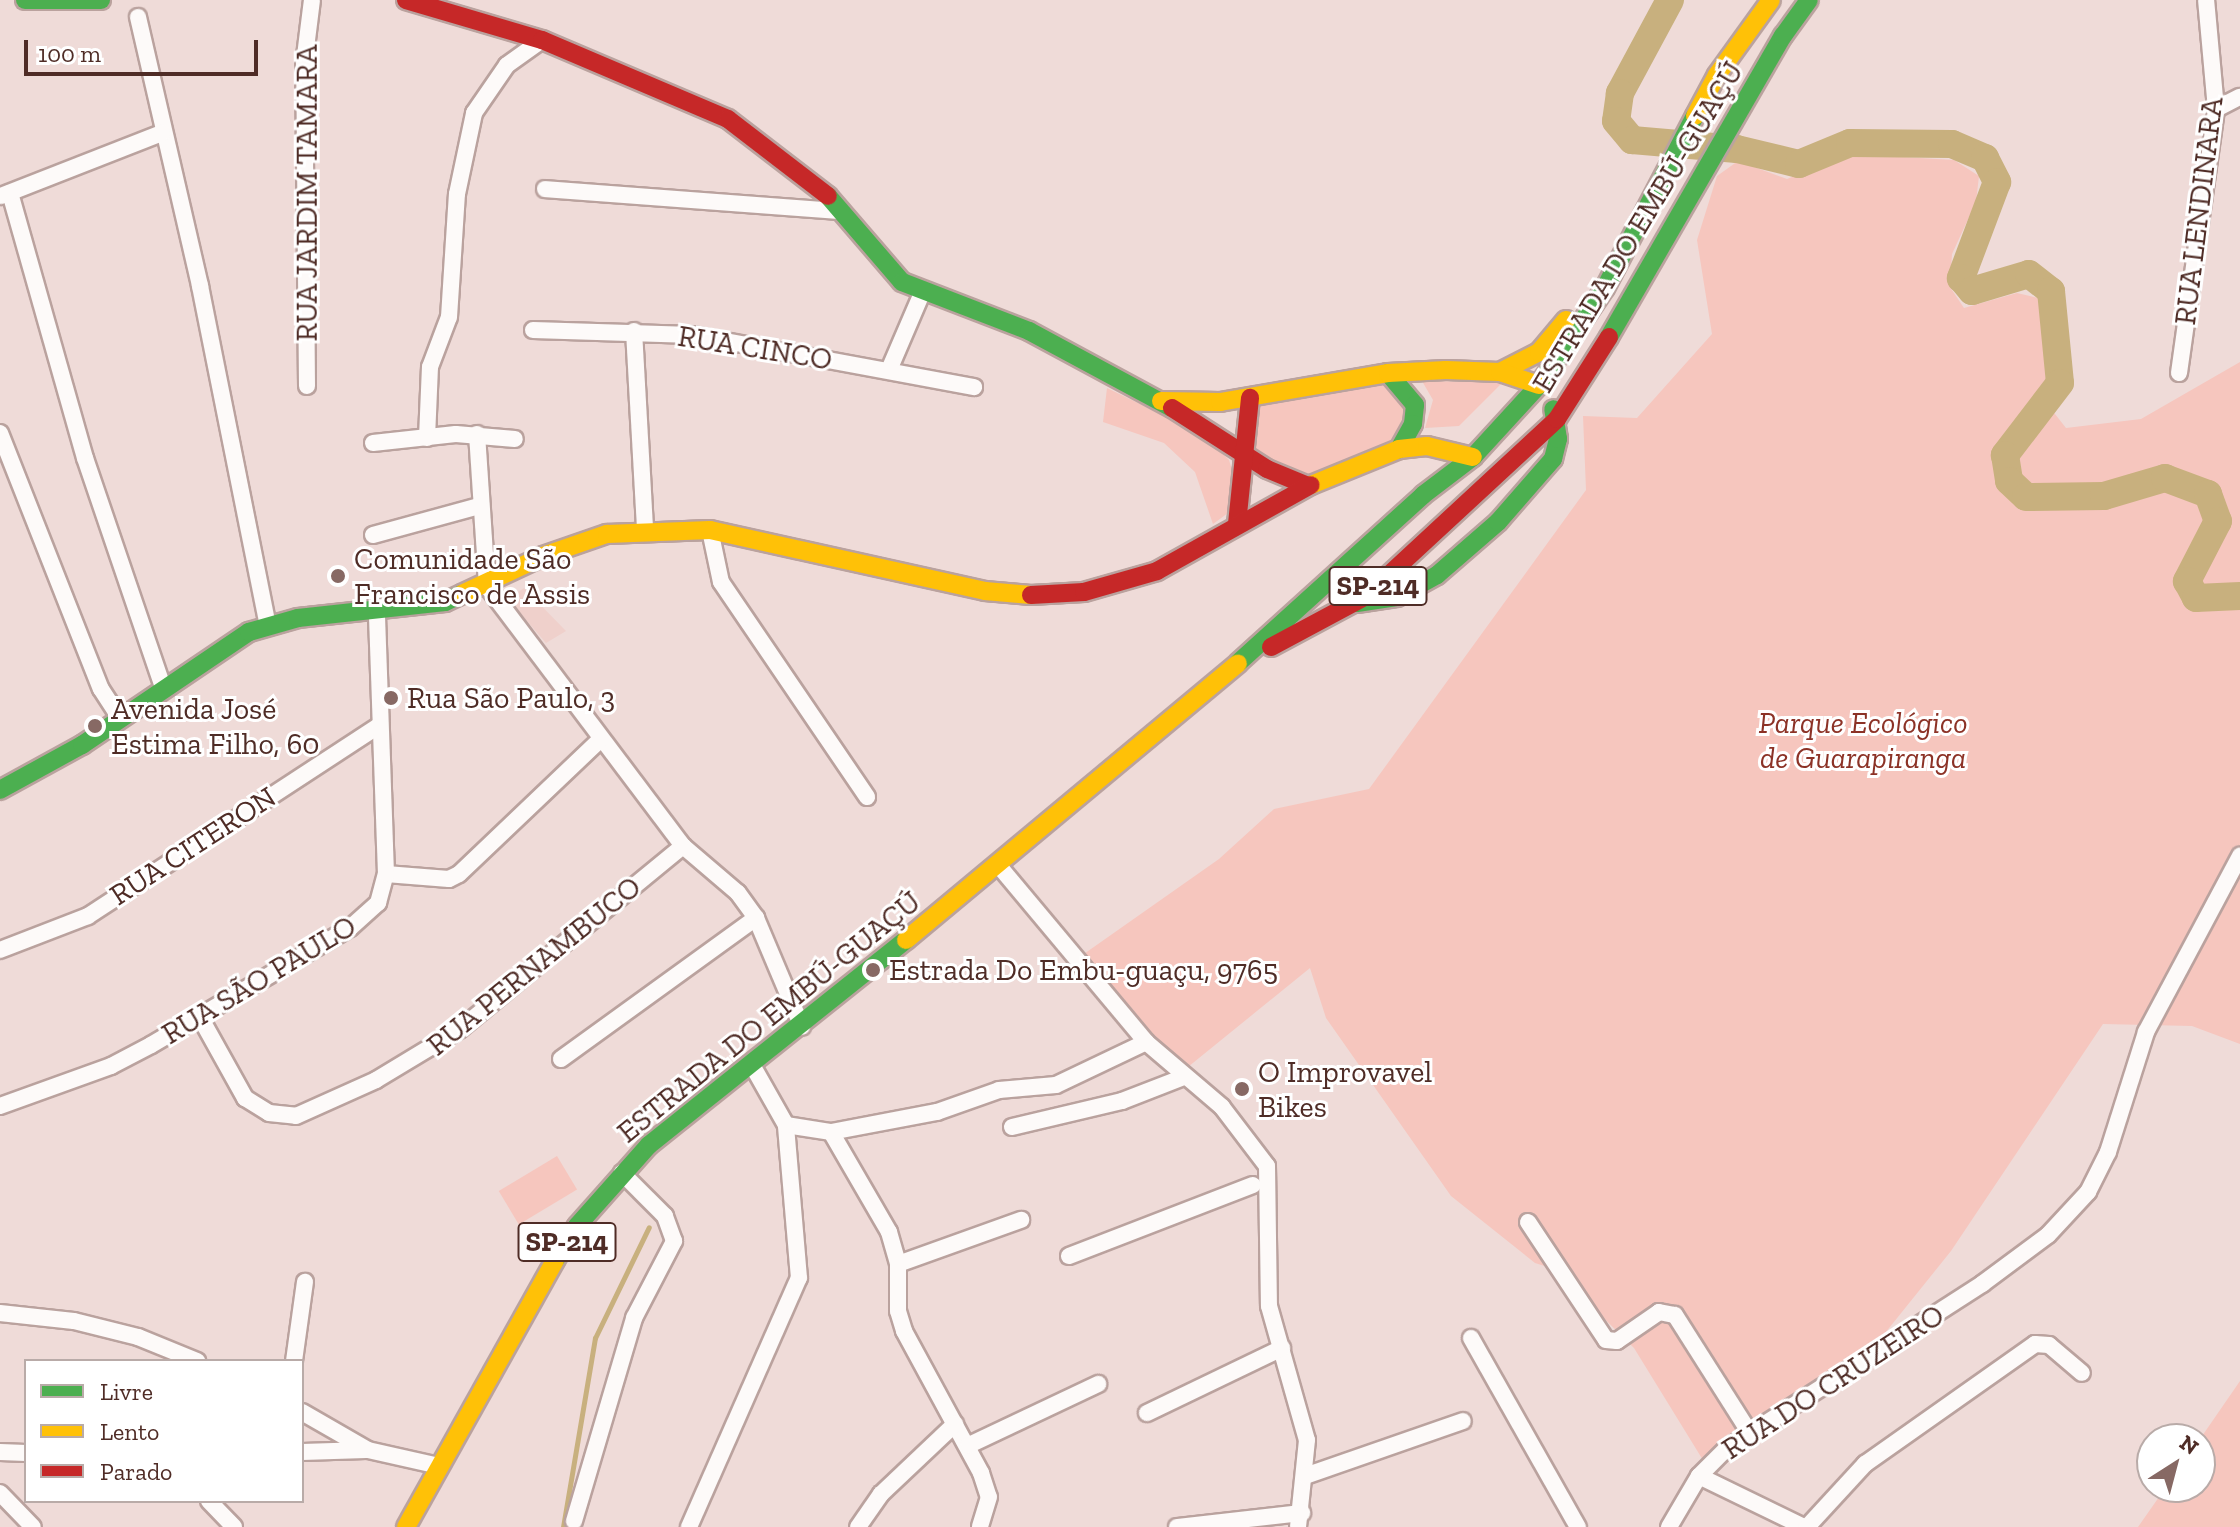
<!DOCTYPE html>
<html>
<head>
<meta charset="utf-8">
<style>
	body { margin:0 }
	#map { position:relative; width:2240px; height:1527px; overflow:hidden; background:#efdbd8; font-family:"Zilla Slab",serif }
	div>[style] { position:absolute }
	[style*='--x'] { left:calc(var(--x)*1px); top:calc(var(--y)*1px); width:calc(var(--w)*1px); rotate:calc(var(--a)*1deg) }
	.built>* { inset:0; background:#efd0cb }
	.green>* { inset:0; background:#f6c6be; transform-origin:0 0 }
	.stream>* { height:5px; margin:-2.5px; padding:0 2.5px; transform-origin:2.5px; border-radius:2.5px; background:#c8b07e }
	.river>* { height:28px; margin:-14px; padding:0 14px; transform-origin:14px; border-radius:14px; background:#c8b07e }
	.roads { filter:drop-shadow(2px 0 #baa29e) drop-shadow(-2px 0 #baa29e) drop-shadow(0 2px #baa29e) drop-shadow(0 -2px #baa29e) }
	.street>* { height:16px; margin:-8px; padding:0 8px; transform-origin:8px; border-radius:8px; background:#fdfaf9 }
	.fast>* { height:18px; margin:-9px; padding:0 9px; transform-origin:9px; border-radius:9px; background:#4caf50 }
	.slow>* { height:18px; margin:-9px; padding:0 9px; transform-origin:9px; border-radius:9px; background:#ffc107 }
	.jam>* { height:18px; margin:-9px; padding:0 9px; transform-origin:9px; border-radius:9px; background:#c62828 }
	.dots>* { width:22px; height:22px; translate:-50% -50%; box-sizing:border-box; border:4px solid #fff; border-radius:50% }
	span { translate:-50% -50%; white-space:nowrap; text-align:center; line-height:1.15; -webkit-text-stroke:6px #fff; paint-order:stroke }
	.shield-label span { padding:2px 6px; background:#fff; border:2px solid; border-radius:6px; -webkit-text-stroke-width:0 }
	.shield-label { font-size:28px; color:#4f2c26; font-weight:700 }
	.street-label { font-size:30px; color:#4f2c26 }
	.poi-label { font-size:30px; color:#4f2c26 }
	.left { translate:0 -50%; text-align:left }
	.park-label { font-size:30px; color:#8c3226; font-style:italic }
	.legend { position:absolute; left:24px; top:1359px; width:280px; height:144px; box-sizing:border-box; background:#fff; border:2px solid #b9aba8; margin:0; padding:10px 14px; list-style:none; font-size:24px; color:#4f2c26 }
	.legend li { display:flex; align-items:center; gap:16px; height:40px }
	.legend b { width:40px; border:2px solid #b9aba8 }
	.north { position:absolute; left:2136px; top:1423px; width:80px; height:80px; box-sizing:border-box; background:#fff; border:2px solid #b9aba8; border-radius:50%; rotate:36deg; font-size:22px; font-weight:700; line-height:32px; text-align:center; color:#4f2c26 }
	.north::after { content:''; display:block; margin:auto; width:28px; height:36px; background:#876964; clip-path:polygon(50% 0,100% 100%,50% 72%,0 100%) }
	.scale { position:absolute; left:24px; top:40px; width:234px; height:36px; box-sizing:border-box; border:4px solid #4f2c26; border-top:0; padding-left:10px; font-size:24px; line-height:28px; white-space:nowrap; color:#4f2c26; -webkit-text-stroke:6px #fff; paint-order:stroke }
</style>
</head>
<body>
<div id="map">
	<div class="built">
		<div style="clip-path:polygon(524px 588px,566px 631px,546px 643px,508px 599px)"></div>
	</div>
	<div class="green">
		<div style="clip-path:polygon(1851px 154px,1954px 160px,1979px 176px,1976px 202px,1952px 254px,1950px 287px,1964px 308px,2017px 293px,2038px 298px,2051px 356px,2044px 400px,2066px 428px,2141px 419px,2240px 362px,2240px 1044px,2192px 1026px,2103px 1024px,1951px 1251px,1873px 1348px,1706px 1465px,1634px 1348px,1554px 1269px,1535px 1263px,1451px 1196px,1326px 1018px,1310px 968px,1183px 1071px,1146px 1042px,1081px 956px,1219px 859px,1274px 809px,1369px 789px,1586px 490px,1583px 416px,1637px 418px,1712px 334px,1697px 240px,1717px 176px,1738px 161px,1787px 179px)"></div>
		<div style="clip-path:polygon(1382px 375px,1409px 395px,1396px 449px,1312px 483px,1247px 454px,1251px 399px)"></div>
		<div style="clip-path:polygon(1422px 381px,1503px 382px,1459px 426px,1425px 428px,1433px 400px)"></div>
		<div style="clip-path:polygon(1107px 388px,1204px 435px,1229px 460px,1237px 486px,1228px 513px,1213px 524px,1195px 472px,1164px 443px,1103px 422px)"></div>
		<div style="left:557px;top:1156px;width:39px;height:68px;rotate:59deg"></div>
		<div style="clip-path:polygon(2240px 1381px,2240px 1527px,2138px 1527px,2166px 1487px,2200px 1487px,2200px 1439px)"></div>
	</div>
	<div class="stream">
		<div style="--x:563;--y:1527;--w:192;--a:-80.4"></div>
		<div style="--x:595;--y:1338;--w:123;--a:-64.1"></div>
	</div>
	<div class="river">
		<div style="--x:1670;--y:0;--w:106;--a:118.3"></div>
		<div style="--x:1620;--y:93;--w:28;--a:98"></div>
		<div style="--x:1616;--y:121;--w:25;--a:50"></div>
		<div style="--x:1632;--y:140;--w:105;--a:4.9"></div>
		<div style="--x:1737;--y:149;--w:64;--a:13.6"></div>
		<div style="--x:1799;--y:164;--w:55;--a:-22.4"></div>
		<div style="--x:1850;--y:143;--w:102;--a:0.6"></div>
		<div style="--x:1952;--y:144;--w:36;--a:23"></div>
		<div style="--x:1985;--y:158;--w:27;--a:63"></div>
		<div style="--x:1997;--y:182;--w:103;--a:110.6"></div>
		<div style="--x:1961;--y:278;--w:17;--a:50"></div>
		<div style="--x:1972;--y:291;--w:59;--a:-16.6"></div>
		<div style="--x:2029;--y:274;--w:28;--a:38"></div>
		<div style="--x:2051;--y:291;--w:92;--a:84.4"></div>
		<div style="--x:2060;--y:383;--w:91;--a:127.4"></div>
		<div style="--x:2005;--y:455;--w:26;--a:81"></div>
		<div style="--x:2009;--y:481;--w:23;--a:43"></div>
		<div style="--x:2026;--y:497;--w:78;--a:-0.7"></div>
		<div style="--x:2104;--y:496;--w:64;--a:-16.4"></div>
		<div style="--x:2165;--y:478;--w:46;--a:20.4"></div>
		<div style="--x:2208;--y:494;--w:29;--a:70"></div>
		<div style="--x:2218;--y:521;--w:68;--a:117.3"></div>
		<div style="--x:2187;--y:581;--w:19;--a:62"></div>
		<div style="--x:2196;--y:598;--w:44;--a:-2.6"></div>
	</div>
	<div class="roads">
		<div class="street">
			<div style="--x:138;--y:17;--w:276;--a:77"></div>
			<div style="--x:200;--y:286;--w:346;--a:78.7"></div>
			<div style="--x:2216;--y:109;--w:27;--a:-27"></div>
			<div style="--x:545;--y:189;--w:297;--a:4.3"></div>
			<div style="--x:10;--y:193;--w:275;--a:74.2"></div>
			<div style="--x:85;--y:458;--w:242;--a:71.2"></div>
			<div style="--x:1;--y:196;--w:173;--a:-21.4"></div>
			<div style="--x:533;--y:330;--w:160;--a:1.8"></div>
			<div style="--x:693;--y:335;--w:286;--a:10.5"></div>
			<div style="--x:634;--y:331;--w:198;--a:86.8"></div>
			<div style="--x:889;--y:370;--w:84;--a:-66.8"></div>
			<div style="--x:2179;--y:373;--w:267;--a:-82"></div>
			<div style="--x:2216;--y:109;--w:109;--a:-95.2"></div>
			<div style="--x:307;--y:386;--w:322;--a:-90.5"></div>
			<div style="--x:304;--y:64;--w:64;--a:-82.9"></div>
			<div style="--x:0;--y:433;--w:275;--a:68.5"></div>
			<div style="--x:101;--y:689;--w:33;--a:57"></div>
			<div style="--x:477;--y:434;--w:152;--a:86.2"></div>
			<div style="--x:487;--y:586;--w:326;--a:53"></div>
			<div style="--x:683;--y:846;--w:72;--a:40.5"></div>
			<div style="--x:738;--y:893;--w:31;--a:54"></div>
			<div style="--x:756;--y:918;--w:118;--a:67.1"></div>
			<div style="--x:427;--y:438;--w:71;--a:-87.6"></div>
			<div style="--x:430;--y:367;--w:53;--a:-69.2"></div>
			<div style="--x:449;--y:317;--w:123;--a:-86.3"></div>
			<div style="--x:457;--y:194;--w:83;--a:-78.1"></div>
			<div style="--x:474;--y:113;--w:58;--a:-55.5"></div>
			<div style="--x:507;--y:65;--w:43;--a:-35.5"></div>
			<div style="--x:373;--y:443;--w:83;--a:-6.2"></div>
			<div style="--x:456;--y:434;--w:59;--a:4.8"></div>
			<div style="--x:710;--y:530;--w:53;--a:78.1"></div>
			<div style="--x:721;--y:582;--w:260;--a:55.8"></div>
			<div style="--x:373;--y:535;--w:110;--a:-15.3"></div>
			<div style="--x:999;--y:866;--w:229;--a:50.1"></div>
			<div style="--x:1146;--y:1042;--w:100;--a:40.5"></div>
			<div style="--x:1222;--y:1107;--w:74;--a:52.7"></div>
			<div style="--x:1267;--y:1166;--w:140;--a:89.2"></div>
			<div style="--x:1269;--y:1306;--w:139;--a:74.2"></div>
			<div style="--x:1307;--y:1440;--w:87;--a:95.9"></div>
			<div style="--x:386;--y:874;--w:63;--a:4.5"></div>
			<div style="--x:449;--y:879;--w:11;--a:-27"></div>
			<div style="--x:459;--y:874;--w:196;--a:-43.6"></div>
			<div style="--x:0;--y:950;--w:94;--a:-21.1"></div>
			<div style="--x:88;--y:916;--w:347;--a:-33.2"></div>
			<div style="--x:200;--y:1017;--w:93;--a:60.9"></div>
			<div style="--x:245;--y:1098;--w:28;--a:32"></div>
			<div style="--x:269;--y:1113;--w:27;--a:6"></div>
			<div style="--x:296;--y:1116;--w:88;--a:-24.2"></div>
			<div style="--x:376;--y:1080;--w:97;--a:-31.1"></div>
			<div style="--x:459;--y:1030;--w:290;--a:-39.4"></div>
			<div style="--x:561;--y:1059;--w:241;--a:-35.9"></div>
			<div style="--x:0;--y:1106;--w:118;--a:-19.8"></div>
			<div style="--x:111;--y:1066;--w:45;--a:-27.7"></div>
			<div style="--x:151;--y:1045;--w:231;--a:-30.5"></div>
			<div style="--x:350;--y:928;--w:38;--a:-42"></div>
			<div style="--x:378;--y:903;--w:30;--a:-75"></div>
			<div style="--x:386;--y:874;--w:261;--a:-92"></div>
			<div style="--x:786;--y:1125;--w:46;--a:8.8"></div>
			<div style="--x:831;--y:1132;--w:108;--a:-10.7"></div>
			<div style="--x:937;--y:1112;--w:66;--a:-19.5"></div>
			<div style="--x:999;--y:1090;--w:57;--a:-5"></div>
			<div style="--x:1056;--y:1085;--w:100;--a:-25.5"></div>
			<div style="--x:1012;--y:1127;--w:113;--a:-13.3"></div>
			<div style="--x:1122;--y:1101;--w:66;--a:-21.2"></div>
			<div style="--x:831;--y:1132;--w:116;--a:59.9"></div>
			<div style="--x:889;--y:1232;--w:33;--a:74"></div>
			<div style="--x:898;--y:1264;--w:47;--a:90"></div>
			<div style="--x:898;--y:1311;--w:21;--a:73"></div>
			<div style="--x:904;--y:1331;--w:162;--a:61.5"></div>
			<div style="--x:981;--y:1473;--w:25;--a:72"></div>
			<div style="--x:989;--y:1497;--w:31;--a:107"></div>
			<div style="--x:1528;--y:1222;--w:141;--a:56.5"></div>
			<div style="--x:1606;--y:1340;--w:11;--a:5"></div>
			<div style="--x:1617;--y:1341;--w:51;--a:-34.6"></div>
			<div style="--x:1659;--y:1312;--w:16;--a:11"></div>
			<div style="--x:1675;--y:1315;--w:140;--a:57.6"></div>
			<div style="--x:1069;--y:1256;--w:197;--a:-21.1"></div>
			<div style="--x:898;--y:1264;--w:131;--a:-19.7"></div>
			<div style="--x:0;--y:1313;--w:74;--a:6.2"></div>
			<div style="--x:74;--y:1321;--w:66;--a:14"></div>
			<div style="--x:138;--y:1337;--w:64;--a:22.1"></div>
			<div style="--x:1471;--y:1338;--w:217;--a:60.5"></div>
			<div style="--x:294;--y:1361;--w:80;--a:-82.1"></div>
			<div style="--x:302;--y:1412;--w:76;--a:29.9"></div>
			<div style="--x:368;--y:1450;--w:73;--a:12.7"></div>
			<div style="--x:1147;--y:1413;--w:150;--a:-25.7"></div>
			<div style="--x:969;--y:1445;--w:143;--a:-25.3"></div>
			<div style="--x:0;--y:1452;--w:26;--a:2"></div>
			<div style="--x:302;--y:1452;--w:64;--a:-1.8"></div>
			<div style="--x:1305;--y:1476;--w:167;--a:-19.2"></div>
			<div style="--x:1699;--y:1476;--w:117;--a:25.9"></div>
			<div style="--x:0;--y:1493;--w:47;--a:45.9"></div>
			<div style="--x:209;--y:1501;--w:36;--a:46"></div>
			<div style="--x:574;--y:1521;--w:212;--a:-73.5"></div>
			<div style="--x:634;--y:1318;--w:87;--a:-62.5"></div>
			<div style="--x:674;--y:1241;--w:27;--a:-110"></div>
			<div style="--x:665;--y:1216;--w:61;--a:-135"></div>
			<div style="--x:689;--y:1527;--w:272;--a:-66.2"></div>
			<div style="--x:799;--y:1278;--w:154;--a:-94.9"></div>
			<div style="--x:786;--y:1125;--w:69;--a:-119.5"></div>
			<div style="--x:858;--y:1527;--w:40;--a:-55.1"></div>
			<div style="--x:881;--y:1494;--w:102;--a:-43.4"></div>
			<div style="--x:1177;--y:1527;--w:126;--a:-6.4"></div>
			<div style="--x:1669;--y:1527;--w:59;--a:-59.5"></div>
			<div style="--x:1699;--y:1476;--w:38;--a:-45"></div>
			<div style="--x:1726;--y:1449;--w:305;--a:-32.8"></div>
			<div style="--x:1982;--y:1284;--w:82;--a:-36.6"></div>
			<div style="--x:2048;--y:1235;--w:59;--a:-47.1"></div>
			<div style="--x:2088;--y:1192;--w:45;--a:-63.4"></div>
			<div style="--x:2108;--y:1152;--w:126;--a:-72.4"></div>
			<div style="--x:2146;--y:1032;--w:200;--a:-61.9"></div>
			<div style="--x:1807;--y:1527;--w:86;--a:-47.4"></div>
			<div style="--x:1865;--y:1464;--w:208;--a:-35.2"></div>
			<div style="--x:2035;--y:1344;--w:14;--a:4"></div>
			<div style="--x:2049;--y:1345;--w:43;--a:40.3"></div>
		</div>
		<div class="fast">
			<div style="--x:25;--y:0;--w:76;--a:0"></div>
			<div style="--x:828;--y:196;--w:113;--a:49.3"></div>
			<div style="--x:902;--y:282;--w:136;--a:21.1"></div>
			<div style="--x:1029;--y:331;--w:162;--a:28.3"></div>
			<div style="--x:1609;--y:337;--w:348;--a:-60"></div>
			<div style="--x:1783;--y:36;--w:44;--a:-54.2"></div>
			<div style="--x:1388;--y:373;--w:42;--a:49.8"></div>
			<div style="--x:1415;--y:405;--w:19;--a:96"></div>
			<div style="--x:1413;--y:424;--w:29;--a:119"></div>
			<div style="--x:1357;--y:603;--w:40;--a:-8.5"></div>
			<div style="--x:1397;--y:597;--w:46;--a:-28.8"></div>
			<div style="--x:1437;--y:575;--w:81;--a:-41"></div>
			<div style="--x:1498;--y:522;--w:84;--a:-48.9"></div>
			<div style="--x:1553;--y:459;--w:21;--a:-76"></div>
			<div style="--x:1558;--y:439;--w:30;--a:-99"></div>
			<div style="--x:1238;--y:663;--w:250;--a:-42.2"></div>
			<div style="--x:1423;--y:495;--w:63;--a:-37.2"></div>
			<div style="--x:1473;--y:457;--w:98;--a:-47.5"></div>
			<div style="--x:1539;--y:385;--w:117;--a:-55.8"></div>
			<div style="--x:1605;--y:288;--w:194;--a:-62.4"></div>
			<div style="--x:0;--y:790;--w:94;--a:-28.8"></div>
			<div style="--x:82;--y:745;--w:202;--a:-34.1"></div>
			<div style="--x:249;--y:632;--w:51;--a:-15.9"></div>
			<div style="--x:298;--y:618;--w:148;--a:-6.2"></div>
			<div style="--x:445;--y:602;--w:19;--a:-25"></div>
			<div style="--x:555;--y:1260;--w:40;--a:-57.1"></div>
			<div style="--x:577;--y:1226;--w:108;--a:-48.4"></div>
			<div style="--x:649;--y:1145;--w:329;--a:-38.6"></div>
		</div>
		<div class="slow">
			<div style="--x:1695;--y:116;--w:47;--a:-61.8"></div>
			<div style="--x:1717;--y:75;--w:92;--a:-54.2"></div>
			<div style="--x:1500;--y:372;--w:44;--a:-27.1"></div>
			<div style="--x:1539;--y:352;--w:42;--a:-49.8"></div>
			<div style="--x:1161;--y:401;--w:59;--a:1"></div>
			<div style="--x:1220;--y:402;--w:170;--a:-9.8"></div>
			<div style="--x:1388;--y:373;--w:58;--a:-3"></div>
			<div style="--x:1446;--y:370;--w:54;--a:2.1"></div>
			<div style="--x:1500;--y:372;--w:41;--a:18.4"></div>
			<div style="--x:1311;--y:485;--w:95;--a:-22.2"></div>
			<div style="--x:1399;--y:449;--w:28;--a:-6"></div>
			<div style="--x:1427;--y:446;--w:47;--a:13.4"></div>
			<div style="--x:462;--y:594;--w:89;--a:-25.1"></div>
			<div style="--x:543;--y:556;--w:68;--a:-19"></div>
			<div style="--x:607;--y:534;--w:103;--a:-2.2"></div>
			<div style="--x:710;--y:530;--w:282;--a:12.5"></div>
			<div style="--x:985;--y:591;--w:46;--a:5"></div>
			<div style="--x:906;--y:940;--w:432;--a:-39.8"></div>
			<div style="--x:406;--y:1527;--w:306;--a:-60.8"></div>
		</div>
		<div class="jam">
			<div style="--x:406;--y:0;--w:142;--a:16.4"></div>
			<div style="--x:542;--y:40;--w:202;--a:23"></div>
			<div style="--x:728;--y:119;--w:126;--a:37.6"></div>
			<div style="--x:1172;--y:408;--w:113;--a:32.7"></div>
			<div style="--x:1267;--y:469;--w:44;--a:22.5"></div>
			<div style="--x:1237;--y:524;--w:127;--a:-84.1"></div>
			<div style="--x:1031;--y:595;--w:53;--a:-3.2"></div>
			<div style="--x:1084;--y:592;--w:76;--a:-16"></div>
			<div style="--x:1157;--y:571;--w:176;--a:-29.2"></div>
			<div style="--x:1271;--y:647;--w:108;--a:-28.2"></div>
			<div style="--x:1366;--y:596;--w:260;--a:-42.8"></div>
			<div style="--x:1557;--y:419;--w:97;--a:-57.6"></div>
		</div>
	</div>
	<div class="dots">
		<div style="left:338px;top:576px;background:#876964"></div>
		<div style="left:391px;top:698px;background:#876964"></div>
		<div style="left:95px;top:726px;background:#876964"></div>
		<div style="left:873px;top:970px;background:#876964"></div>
		<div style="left:1242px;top:1089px;background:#876964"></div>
	</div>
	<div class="shield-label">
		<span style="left:1378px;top:586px">SP-214</span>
		<span style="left:567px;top:1242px">SP-214</span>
	</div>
	<div class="street-label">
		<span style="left:307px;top:193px;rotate:-90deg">RUA JARDIM TAMARA</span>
		<span style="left:2199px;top:211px;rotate:-83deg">RUA LENDINARA</span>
		<span style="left:1638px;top:227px;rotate:-59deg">ESTRADA DO EMBÚ-GUAÇÚ</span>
		<span style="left:755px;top:348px;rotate:9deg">RUA CINCO</span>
		<span style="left:193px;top:846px;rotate:-33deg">RUA CITERON</span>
		<span style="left:534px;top:966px;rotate:-39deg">RUA PERNAMBUCO</span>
		<span style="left:259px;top:980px;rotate:-31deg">RUA SÃO PAULO</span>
		<span style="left:769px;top:1017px;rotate:-39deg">ESTRADA DO EMBÚ-GUAÇÚ</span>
		<span style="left:1833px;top:1382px;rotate:-33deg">RUA DO CRUZEIRO</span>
	</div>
	<div class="poi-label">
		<span class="left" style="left:354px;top:576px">Comunidade São<br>Francisco de Assis</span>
		<span class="left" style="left:407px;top:698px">Rua São Paulo, 3</span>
		<span class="left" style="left:111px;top:726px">Avenida José<br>Estima Filho, 60</span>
		<span class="left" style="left:889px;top:970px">Estrada Do Embu-guaçu, 9765</span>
		<span class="left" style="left:1258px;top:1089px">O Improvavel<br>Bikes</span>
	</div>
	<div class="park-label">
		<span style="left:1863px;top:740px">Parque Ecológico<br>de Guarapiranga</span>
	</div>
	<ul class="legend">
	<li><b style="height:10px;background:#4caf50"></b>Livre</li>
	<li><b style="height:10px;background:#ffc107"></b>Lento</li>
	<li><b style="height:10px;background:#c62828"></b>Parado</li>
	</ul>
	<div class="north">N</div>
	<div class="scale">100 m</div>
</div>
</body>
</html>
